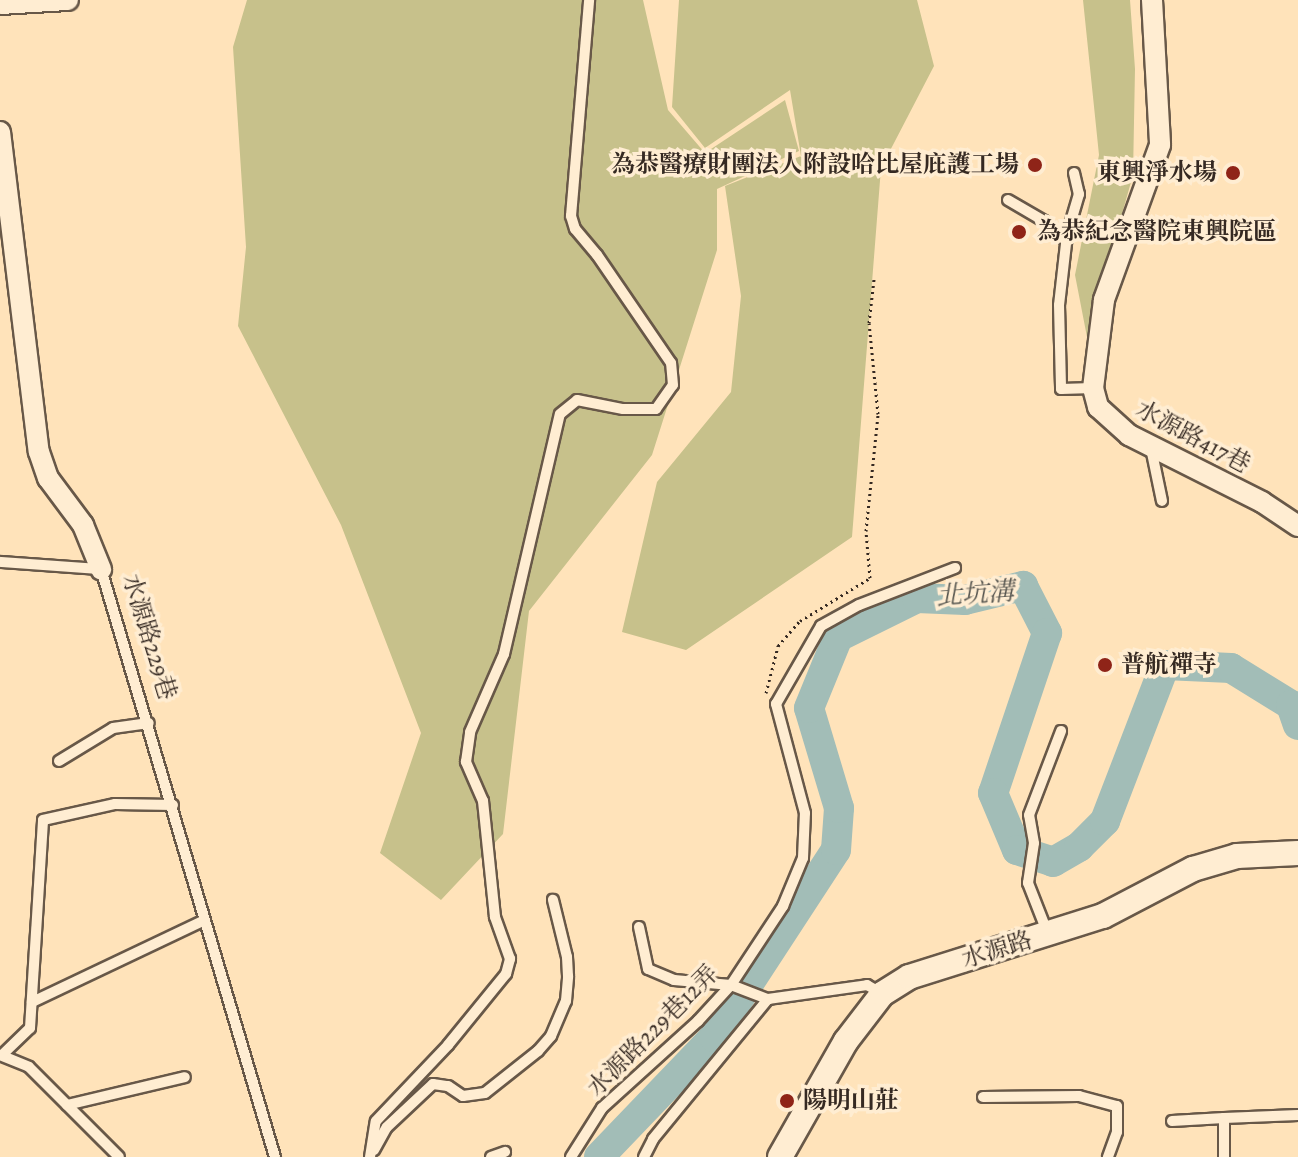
<!DOCTYPE html>
<html>
<head>
<meta charset="utf-8">
<style>
	body { margin:0 }
	#map { position:relative; width:1298px; height:1157px; overflow:hidden; background:#ffe3ba; font-family:Alegreya,"Noto Serif TC",serif }
	div>[style] { position:absolute }
	[style*='--x'] { left:calc(var(--x)*1px); top:calc(var(--y)*1px); width:calc(var(--w)*1px); rotate:calc(var(--a)*1deg) }
	.green>* { inset:0; background:#c7c18b }
	.river>* { height:30px; margin:-15px; padding:0 15px; transform-origin:15px; border-radius:15px; background:#a2bdb7 }
	.path>* { height:3px; margin-top:-1.5px; transform-origin:0; background:repeating-linear-gradient(90deg,#352922 0 2px,transparent 0 6px) }
	.roads { filter:drop-shadow(2px 0 #685848) drop-shadow(-2px 0 #685848) drop-shadow(0 2px #685848) drop-shadow(0 -2px #685848) }
	.service>* { height:10px; margin:-5px; padding:0 5px; transform-origin:5px; border-radius:5px; background:#ffedd2 }
	.minor>* { height:20px; margin:-10px; padding:0 10px; transform-origin:10px; border-radius:10px; background:#ffedd2 }
	.tertiary>* { height:24px; margin:-12px; padding:0 12px; transform-origin:12px; border-radius:12px; background:#ffedd2 }
	.dots>* { width:22px; height:22px; translate:-50% -50%; box-sizing:border-box; border:4px solid #ffedd2; border-radius:50% }
	span { translate:-50% -50%; white-space:nowrap; text-align:center; line-height:1.15; -webkit-text-stroke:7px #ffedd2; paint-order:stroke }
	.poi-label { font-size:24px; color:#352922; font-weight:700 }
	.right { translate:-100% -50%; text-align:right }
	.left { translate:0 -50%; text-align:left }
	.street-label { font-size:24px; color:#352922 }
	.water-label { font-size:26px; color:#56554f; font-style:italic }
</style>
</head>
<body>
<div id="map">
	<div class="green">
		<div style="clip-path:polygon(247px 0,643px 0,668px 110px,705px 153px,785px 100px,799px 151px,717px 189px,717px 250px,652px 455px,529px 611px,503px 834px,441px 900px,380px 853px,421px 733px,341px 525px,238px 326px,246px 247px,233px 47px)"></div>
		<div style="clip-path:polygon(679px 0,917px 0,934px 66px,881px 168px,852px 537px,686px 650px,622px 632px,657px 482px,731px 392px,741px 296px,725px 186px,801px 156px,790px 90px,705px 148px,672px 107px)"></div>
		<div style="clip-path:polygon(1083px 0,1130px 0,1135px 69px,1133px 175px,1087px 337px,1075px 275px,1099px 155px)"></div>
	</div>
	<div class="river">
		<div style="--x:599;--y:1157;--w:166;--a:-46.2"></div>
		<div style="--x:714;--y:1037;--w:223;--a:-56.9"></div>
		<div style="--x:836;--y:850;--w:42;--a:-85.9"></div>
		<div style="--x:839;--y:808;--w:104;--a:-106.7"></div>
		<div style="--x:809;--y:708;--w:77;--a:-67.8"></div>
		<div style="--x:838;--y:637;--w:88;--a:-26.3"></div>
		<div style="--x:917;--y:598;--w:48;--a:2.4"></div>
		<div style="--x:965;--y:600;--w:60;--a:-13.6"></div>
		<div style="--x:1023;--y:586;--w:53;--a:62.9"></div>
		<div style="--x:1047;--y:633;--w:169;--a:108.6"></div>
		<div style="--x:993;--y:793;--w:62;--a:67.2"></div>
		<div style="--x:1017;--y:850;--w:38;--a:18"></div>
		<div style="--x:1053;--y:862;--w:30;--a:-30"></div>
		<div style="--x:1079;--y:847;--w:37;--a:-45"></div>
		<div style="--x:1105;--y:821;--w:167;--a:-69"></div>
		<div style="--x:1165;--y:665;--w:66;--a:2.6"></div>
		<div style="--x:1231;--y:668;--w:70;--a:31.7"></div>
		<div style="--x:1291;--y:705;--w:21;--a:71"></div>
	</div>
	<div class="path">
		<div style="--x:766;--y:693;--w:49;--a:-75.7"></div>
		<div style="--x:778;--y:646;--w:33;--a:-49"></div>
		<div style="--x:800;--y:621;--w:82;--a:-31.6"></div>
		<div style="--x:870;--y:578;--w:47;--a:-94.9"></div>
		<div style="--x:866;--y:531;--w:118;--a:-84.1"></div>
		<div style="--x:878;--y:414;--w:91;--a:-95.6"></div>
		<div style="--x:869;--y:323;--w:44;--a:-83.5"></div>
	</div>
	<div class="roads">
		<div class="service">
			<div style="--x:1074;--y:173;--w:22;--a:77"></div>
			<div style="--x:1079;--y:194;--w:43;--a:106.3"></div>
			<div style="--x:1067;--y:235;--w:70;--a:96.5"></div>
			<div style="--x:1059;--y:305;--w:84;--a:88.6"></div>
			<div style="--x:1061;--y:389;--w:32;--a:-2"></div>
			<div style="--x:1008;--y:200;--w:42;--a:30.3"></div>
			<div style="--x:1044;--y:221;--w:30;--a:42"></div>
			<div style="--x:1151;--y:448;--w:54;--a:78.3"></div>
			<div style="--x:0;--y:562;--w:101;--a:4"></div>
			<div style="--x:101;--y:569;--w:613;--a:73.52"></div>
			<div style="--x:59;--y:761;--w:63;--a:-31.4"></div>
			<div style="--x:113;--y:728;--w:36;--a:-8"></div>
			<div style="--x:639;--y:927;--w:43;--a:77.9"></div>
			<div style="--x:648;--y:969;--w:28;--a:23"></div>
			<div style="--x:674;--y:980;--w:57;--a:5"></div>
			<div style="--x:731;--y:985;--w:40;--a:21"></div>
			<div style="--x:1048;--y:934;--w:55;--a:-111.4"></div>
			<div style="--x:1028;--y:883;--w:40;--a:-81.5"></div>
			<div style="--x:1034;--y:843;--w:28;--a:-100"></div>
			<div style="--x:1029;--y:815;--w:90;--a:-69.1"></div>
			<div style="--x:32;--y:1002;--w:191;--a:-25.4"></div>
			<div style="--x:0;--y:1055;--w:31;--a:22"></div>
			<div style="--x:29;--y:1067;--w:127;--a:45"></div>
			<div style="--x:2;--y:1055;--w:39;--a:-44"></div>
			<div style="--x:30;--y:1028;--w:208;--a:-86.4"></div>
			<div style="--x:43;--y:820;--w:74;--a:-12.5"></div>
			<div style="--x:115;--y:804;--w:58;--a:1"></div>
			<div style="--x:983;--y:1097;--w:96;--a:-0.6"></div>
			<div style="--x:1079;--y:1096;--w:39;--a:15"></div>
			<div style="--x:1117;--y:1106;--w:26;--a:90"></div>
			<div style="--x:1117;--y:1132;--w:27;--a:110"></div>
			<div style="--x:67;--y:1105;--w:121;--a:-13.3"></div>
			<div style="--x:1172;--y:1121;--w:52;--a:-3.3"></div>
			<div style="--x:374;--y:1150;--w:26;--a:-61"></div>
			<div style="--x:387;--y:1127;--w:63;--a:-43.1"></div>
			<div style="--x:433;--y:1084;--w:15;--a:8"></div>
			<div style="--x:448;--y:1086;--w:18;--a:34"></div>
			<div style="--x:463;--y:1096;--w:22;--a:-8"></div>
			<div style="--x:485;--y:1093;--w:68;--a:-38.4"></div>
			<div style="--x:538;--y:1051;--w:20;--a:-49"></div>
			<div style="--x:551;--y:1036;--w:38;--a:-67"></div>
			<div style="--x:566;--y:1001;--w:25;--a:-85"></div>
			<div style="--x:568;--y:976;--w:19;--a:-93"></div>
			<div style="--x:567;--y:957;--w:59;--a:-103.8"></div>
			<div style="--x:370;--y:1157;--w:36;--a:-81"></div>
			<div style="--x:376;--y:1121;--w:105;--a:-46.5"></div>
			<div style="--x:448;--y:1045;--w:92;--a:-50.8"></div>
			<div style="--x:506;--y:974;--w:16;--a:-75"></div>
			<div style="--x:510;--y:959;--w:45;--a:-109.7"></div>
			<div style="--x:495;--y:917;--w:117;--a:-95.9"></div>
			<div style="--x:483;--y:801;--w:43;--a:-113.6"></div>
			<div style="--x:466;--y:762;--w:30;--a:-82"></div>
			<div style="--x:470;--y:732;--w:85;--a:-66.4"></div>
			<div style="--x:504;--y:654;--w:246;--a:-76.9"></div>
			<div style="--x:560;--y:414;--w:22;--a:-39"></div>
			<div style="--x:577;--y:400;--w:47;--a:11.1"></div>
			<div style="--x:623;--y:409;--w:33;--a:0"></div>
			<div style="--x:656;--y:409;--w:29;--a:-55"></div>
			<div style="--x:673;--y:385;--w:22;--a:-95"></div>
			<div style="--x:671;--y:363;--w:131;--a:-124.4"></div>
			<div style="--x:597;--y:255;--w:34;--a:-130"></div>
			<div style="--x:575;--y:229;--w:14;--a:-107"></div>
			<div style="--x:571;--y:216;--w:217;--a:-85.2"></div>
			<div style="--x:491;--y:1157;--w:15;--a:-20"></div>
			<div style="--x:571;--y:1157;--w:58;--a:-57.7"></div>
			<div style="--x:602;--y:1108;--w:130;--a:-42.2"></div>
			<div style="--x:698;--y:1021;--w:49;--a:-47.5"></div>
			<div style="--x:731;--y:985;--w:95;--a:-56.6"></div>
			<div style="--x:783;--y:906;--w:52;--a:-67.4"></div>
			<div style="--x:803;--y:858;--w:45;--a:-87.5"></div>
			<div style="--x:805;--y:813;--w:113;--a:-104.9"></div>
			<div style="--x:776;--y:704;--w:90;--a:-60"></div>
			<div style="--x:821;--y:626;--w:43;--a:-28.9"></div>
			<div style="--x:859;--y:605;--w:103;--a:-21.1"></div>
			<div style="--x:644;--y:1157;--w:20;--a:-63"></div>
			<div style="--x:653;--y:1139;--w:181;--a:-50.6"></div>
			<div style="--x:768;--y:999;--w:100;--a:-8"></div>
			<div style="--x:867;--y:985;--w:16;--a:30"></div>
			<div style="--x:1224;--y:1157;--w:39;--a:-90"></div>
			<div style="--x:1224;--y:1118;--w:74;--a:-2.3"></div>
		</div>
		<div class="minor">
			<div style="--x:1152;--y:0;--w:145;--a:86.8"></div>
			<div style="--x:1160;--y:145;--w:165;--a:109.9"></div>
			<div style="--x:1104;--y:300;--w:89;--a:97.1"></div>
			<div style="--x:1093;--y:388;--w:20;--a:75"></div>
			<div style="--x:1098;--y:407;--w:42;--a:42.1"></div>
			<div style="--x:1129;--y:435;--w:149;--a:26.7"></div>
			<div style="--x:1262;--y:502;--w:43;--a:33.7"></div>
			<div style="--x:0;--y:4;--w:68;--a:-3.4"></div>
			<div style="--x:0;--y:132;--w:322;--a:83.1"></div>
			<div style="--x:39;--y:452;--w:28;--a:71"></div>
			<div style="--x:48;--y:478;--w:59;--a:53.3"></div>
			<div style="--x:83;--y:525;--w:48;--a:67.8"></div>
		</div>
		<div class="tertiary">
			<div style="--x:780;--y:1157;--w:133;--a:-60.4"></div>
			<div style="--x:846;--y:1041;--w:59;--a:-52.5"></div>
			<div style="--x:882;--y:994;--w:32;--a:-32"></div>
			<div style="--x:909;--y:977;--w:203;--a:-17.5"></div>
			<div style="--x:1103;--y:916;--w:102;--a:-27.6"></div>
			<div style="--x:1193;--y:869;--w:46;--a:-16.5"></div>
			<div style="--x:1237;--y:856;--w:61;--a:-2.8"></div>
		</div>
	</div>
	<div class="dots">
		<div style="left:1035px;top:165px;background:#8f2418"></div>
		<div style="left:1233px;top:173px;background:#8f2418"></div>
		<div style="left:1019px;top:232px;background:#8f2418"></div>
		<div style="left:1105px;top:665px;background:#8f2418"></div>
		<div style="left:787px;top:1101px;background:#8f2418"></div>
	</div>
	<div class="poi-label">
		<span class="right" style="left:1019px;top:165px">為恭醫療財團法人附設哈比屋庇護工場</span>
		<span class="right" style="left:1217px;top:173px">東興淨水場</span>
		<span class="left" style="left:1037px;top:232px">為恭紀念醫院東興院區</span>
		<span class="left" style="left:1121px;top:665px">普航禪寺</span>
		<span class="left" style="left:803px;top:1101px">陽明山莊</span>
	</div>
	<div class="street-label">
		<span style="left:1193px;top:437px;rotate:28deg">水源路417巷</span>
		<span style="left:149px;top:637px;rotate:73deg">水源路229巷</span>
		<span style="left:997px;top:950px;rotate:-17deg">水源路</span>
		<span style="left:653px;top:1031px;rotate:-45deg">水源路229巷12弄</span>
	</div>
	<div class="water-label">
		<span style="left:975px;top:594px;rotate:-4deg">北坑溝</span>
	</div>
</div>
</body>
</html>
